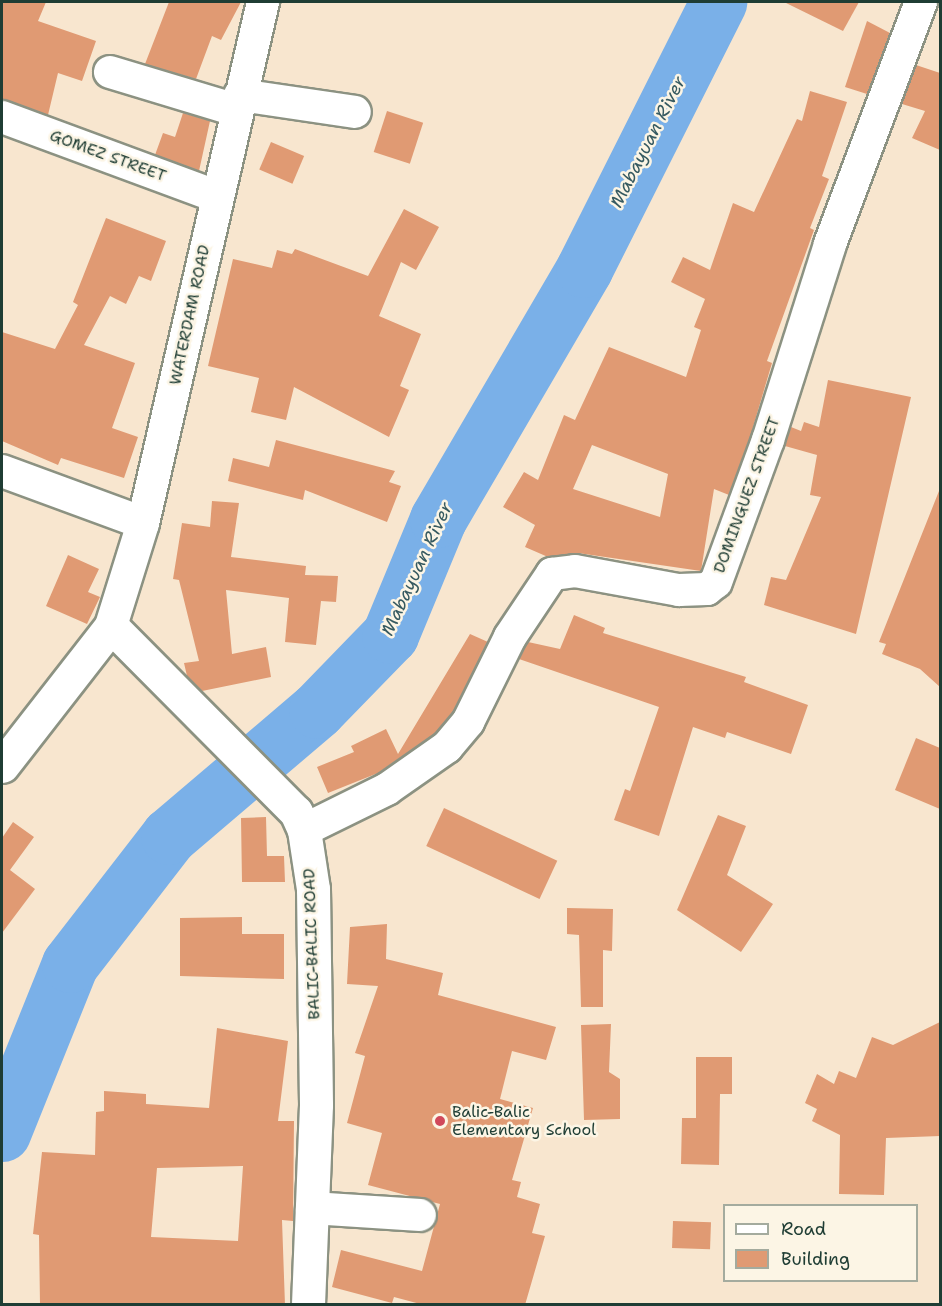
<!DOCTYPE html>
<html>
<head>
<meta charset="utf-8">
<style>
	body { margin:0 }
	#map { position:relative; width:942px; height:1306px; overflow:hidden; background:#f8e6cf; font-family:"Shantell Sans",sans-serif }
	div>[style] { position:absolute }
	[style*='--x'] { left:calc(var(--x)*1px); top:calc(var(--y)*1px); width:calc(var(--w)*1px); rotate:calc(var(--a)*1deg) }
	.river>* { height:57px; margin:-28.5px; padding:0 28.5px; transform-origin:28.5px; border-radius:28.5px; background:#7ab0e8 }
	.building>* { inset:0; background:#e09a73; transform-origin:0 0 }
	.roads { filter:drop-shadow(2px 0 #8c9282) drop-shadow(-2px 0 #8c9282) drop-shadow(0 2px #8c9282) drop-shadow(0 -2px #8c9282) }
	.minor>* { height:32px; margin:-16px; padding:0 16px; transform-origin:16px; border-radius:16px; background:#fff }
	.major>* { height:33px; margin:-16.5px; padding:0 16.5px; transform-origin:16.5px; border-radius:16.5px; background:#fff }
	.dots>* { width:16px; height:16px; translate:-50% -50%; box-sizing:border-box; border:3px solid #fcf5e5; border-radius:50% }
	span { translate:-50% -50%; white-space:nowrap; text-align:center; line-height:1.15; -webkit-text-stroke:5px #fcf5e5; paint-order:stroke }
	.street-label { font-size:16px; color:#1f3d34 }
	.poi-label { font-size:16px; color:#1f3d34 }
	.left { translate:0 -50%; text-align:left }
	.water-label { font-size:18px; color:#365a61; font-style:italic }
	.frame { position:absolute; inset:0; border:3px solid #1f3d34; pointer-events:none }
	.legend { position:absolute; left:723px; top:1204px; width:195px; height:78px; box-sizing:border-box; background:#fcf5e5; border:2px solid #a4ab9e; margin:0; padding:8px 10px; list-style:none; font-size:18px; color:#1f3d34 }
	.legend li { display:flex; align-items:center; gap:12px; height:30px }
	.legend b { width:30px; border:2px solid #a4ab9e }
</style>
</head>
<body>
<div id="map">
	<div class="river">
		<div style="--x:2;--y:1133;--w:182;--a:-68.1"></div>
		<div style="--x:70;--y:964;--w:162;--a:-52.3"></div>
		<div style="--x:169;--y:836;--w:194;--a:-40.4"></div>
		<div style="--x:317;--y:710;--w:105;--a:-45.8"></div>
		<div style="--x:390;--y:635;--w:126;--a:-67.5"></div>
		<div style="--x:438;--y:519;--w:290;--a:-59.7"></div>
		<div style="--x:584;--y:269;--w:299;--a:-63.3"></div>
	</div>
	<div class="building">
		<div style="clip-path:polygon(2px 2px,46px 2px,38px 21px,96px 41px,82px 81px,58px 73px,48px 115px,2px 99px)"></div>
		<div style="clip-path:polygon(169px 2px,241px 2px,221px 40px,212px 36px,196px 79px,145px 64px)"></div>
		<div style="clip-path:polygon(784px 2px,859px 2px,843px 31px)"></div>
		<div style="clip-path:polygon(867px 21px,890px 33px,867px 94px,845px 87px)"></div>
		<div style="clip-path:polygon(916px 65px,940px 73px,940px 150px,912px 138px,925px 111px,902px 104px)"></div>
		<div style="clip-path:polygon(evenodd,810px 91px,847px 102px,822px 176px,829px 179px,810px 228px,814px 230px,767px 361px,772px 363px,751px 434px,729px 495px,714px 489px,701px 571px,578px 553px,548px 557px,525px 547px,535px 525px,503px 507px,524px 472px,538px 480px,564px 415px,575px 420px,609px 347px,686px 377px,701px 330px,694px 327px,705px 299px,671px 282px,683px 257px,710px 270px,733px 203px,754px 212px,797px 119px,802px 121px,810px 91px,592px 445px,668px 474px,660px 517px,573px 489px,592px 445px)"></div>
		<div style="left:387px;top:111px;width:38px;height:43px;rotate:18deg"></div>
		<div style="clip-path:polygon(183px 113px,210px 121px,199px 171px,155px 155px,163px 133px,175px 137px)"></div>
		<div style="left:271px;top:142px;width:36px;height:30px;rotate:23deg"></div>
		<div style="clip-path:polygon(404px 209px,439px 227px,416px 270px,401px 262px,379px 316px,421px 334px,400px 386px,409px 390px,389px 437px,294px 387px,286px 420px,251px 412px,259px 378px,208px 366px,233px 259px,272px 268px,277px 250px,292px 254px,295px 249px,368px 276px)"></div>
		<div style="clip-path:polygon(106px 218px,166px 241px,151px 281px,139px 276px,126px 304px,110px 296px,84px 345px,135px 363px,112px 428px,138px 437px,124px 478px,61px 458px,58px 465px,2px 441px,2px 332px,55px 349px,78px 305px,73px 302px)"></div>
		<div style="clip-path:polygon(828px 380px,911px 397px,856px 634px,764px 605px,771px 577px,786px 580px,821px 497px,810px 495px,817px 455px,785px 446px,791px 427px,801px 431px,804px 422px,819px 427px)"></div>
		<div style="clip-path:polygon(276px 440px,395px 471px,389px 482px,401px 486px,387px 522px,305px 490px,303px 500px,228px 481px,233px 458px,269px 467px)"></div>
		<div style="clip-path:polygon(939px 491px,940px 491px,940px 687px,920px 669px,882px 654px,886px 644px,879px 642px)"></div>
		<div style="clip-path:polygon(212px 501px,239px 503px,231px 557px,306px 566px,305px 575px,338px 576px,336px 602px,321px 601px,316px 645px,285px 642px,289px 598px,226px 590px,232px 654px,266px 647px,271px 677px,202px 691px,187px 676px,184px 663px,199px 661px,179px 580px,173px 579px,182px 523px,210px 527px)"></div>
		<div style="clip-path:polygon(68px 555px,99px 569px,88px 592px,100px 597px,87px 624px,46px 606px)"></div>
		<div style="clip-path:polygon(574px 615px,605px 628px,603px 633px,746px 677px,744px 682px,808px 705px,791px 754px,727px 732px,725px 738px,693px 727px,659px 836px,614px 820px,625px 789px,630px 791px,659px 707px,519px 659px,528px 642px,560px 649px)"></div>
		<div style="clip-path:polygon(470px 634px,488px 642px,453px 712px,435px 734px,378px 773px,328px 793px,317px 767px,354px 752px,351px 746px,386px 729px,398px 754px)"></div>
		<div style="clip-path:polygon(916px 738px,940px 748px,940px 809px,895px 790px)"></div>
		<div style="left:444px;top:808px;width:125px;height:42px;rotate:25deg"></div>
		<div style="clip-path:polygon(718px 815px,746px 826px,727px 875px,773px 904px,741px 952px,677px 910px)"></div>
		<div style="clip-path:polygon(266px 817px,267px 856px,284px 856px,285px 882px,242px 882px,241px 818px)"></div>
		<div style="clip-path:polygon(13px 822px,34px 837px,10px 870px,35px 889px,2px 933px,2px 838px)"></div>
		<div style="clip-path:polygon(567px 908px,613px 909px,612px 951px,603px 950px,603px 1007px,581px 1007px,579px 935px,567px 934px)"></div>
		<div style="clip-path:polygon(242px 917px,242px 934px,284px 934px,284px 979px,180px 976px,180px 918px)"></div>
		<div style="clip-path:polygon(387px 924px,386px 959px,443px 973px,438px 995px,556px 1027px,546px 1060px,512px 1051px,500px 1099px,533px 1108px,512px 1180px,521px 1182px,517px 1197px,540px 1204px,532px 1233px,545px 1236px,525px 1305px,424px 1305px,394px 1297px,392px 1303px,332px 1287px,341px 1250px,422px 1271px,440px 1204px,368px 1185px,382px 1133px,347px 1123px,365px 1056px,355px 1053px,378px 986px,347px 984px,350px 927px)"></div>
		<div style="clip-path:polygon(940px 1022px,940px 1136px,886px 1138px,884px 1195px,839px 1194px,840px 1135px,812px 1121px,817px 1109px,805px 1103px,817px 1074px,834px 1084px,839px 1071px,856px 1078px,872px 1037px,893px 1045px)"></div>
		<div style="clip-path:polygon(611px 1024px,609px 1072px,620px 1079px,620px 1119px,584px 1120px,581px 1025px)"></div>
		<div style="clip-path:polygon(evenodd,217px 1028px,288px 1041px,278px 1121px,294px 1121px,293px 1221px,282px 1220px,285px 1305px,40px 1305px,39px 1235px,33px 1234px,42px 1152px,95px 1155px,96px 1112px,104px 1111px,104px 1091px,146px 1094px,146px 1104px,209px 1108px,217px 1028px,243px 1166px,238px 1241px,151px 1237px,157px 1168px,243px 1166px)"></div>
		<div style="clip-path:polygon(696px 1057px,732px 1057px,732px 1094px,720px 1094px,719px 1165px,681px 1164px,682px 1118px,696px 1118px)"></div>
		<div style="left:673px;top:1221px;width:38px;height:27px;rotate:2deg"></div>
	</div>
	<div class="roads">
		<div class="minor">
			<div style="--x:110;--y:72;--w:132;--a:16.8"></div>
			<div style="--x:240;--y:95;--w:116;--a:8.4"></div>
			<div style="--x:2;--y:117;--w:227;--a:20.3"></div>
			<div style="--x:2;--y:471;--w:150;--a:20.2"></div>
			<div style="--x:111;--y:626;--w:108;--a:-72.7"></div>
			<div style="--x:143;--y:523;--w:535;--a:-77.03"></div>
			<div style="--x:304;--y:830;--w:93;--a:-26.3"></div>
			<div style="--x:387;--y:789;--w:73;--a:-35"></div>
			<div style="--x:447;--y:747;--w:33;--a:-50"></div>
			<div style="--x:468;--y:722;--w:95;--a:-63.7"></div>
			<div style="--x:510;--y:637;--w:76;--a:-56.3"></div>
			<div style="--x:552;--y:574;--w:23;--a:-7"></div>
			<div style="--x:575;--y:571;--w:106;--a:10.4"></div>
			<div style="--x:679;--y:590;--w:28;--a:-2"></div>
			<div style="--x:707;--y:589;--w:11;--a:-38"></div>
			<div style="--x:716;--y:582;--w:151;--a:-69.9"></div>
			<div style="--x:768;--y:440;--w:206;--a:-72.4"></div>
			<div style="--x:830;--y:244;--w:259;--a:-69.4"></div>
			<div style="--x:312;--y:1208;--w:108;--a:3.7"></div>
		</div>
		<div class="major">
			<div style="--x:2;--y:766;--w:177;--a:-52.1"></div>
			<div style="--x:111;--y:626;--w:262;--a:45.2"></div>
			<div style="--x:296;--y:812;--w:20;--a:66"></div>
			<div style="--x:304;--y:830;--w:60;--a:81.3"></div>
			<div style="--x:313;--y:889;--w:216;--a:89.2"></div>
			<div style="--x:316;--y:1105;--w:199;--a:92.3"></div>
		</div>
	</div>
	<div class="dots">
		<div style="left:440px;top:1121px;background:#d1495b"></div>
	</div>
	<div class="street-label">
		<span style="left:108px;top:156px;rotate:20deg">GOMEZ STREET</span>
		<span style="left:190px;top:315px;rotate:-78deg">WATERDAM ROAD</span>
		<span style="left:747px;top:495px;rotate:-70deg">DOMINGUEZ STREET</span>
		<span style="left:312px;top:944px;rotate:-92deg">BALIC-BALIC ROAD</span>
	</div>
	<div class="poi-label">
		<span class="left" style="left:452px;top:1121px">Balic-Balic<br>Elementary School</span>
	</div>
	<div class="water-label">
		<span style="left:648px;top:142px;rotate:-63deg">Mabayuan River</span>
		<span style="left:417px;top:569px;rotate:-65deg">Mabayuan River</span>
	</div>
	<div class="frame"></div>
	<ul class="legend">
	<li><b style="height:8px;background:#fff"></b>Road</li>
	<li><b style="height:16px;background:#e09a73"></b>Building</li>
	</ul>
</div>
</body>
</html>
